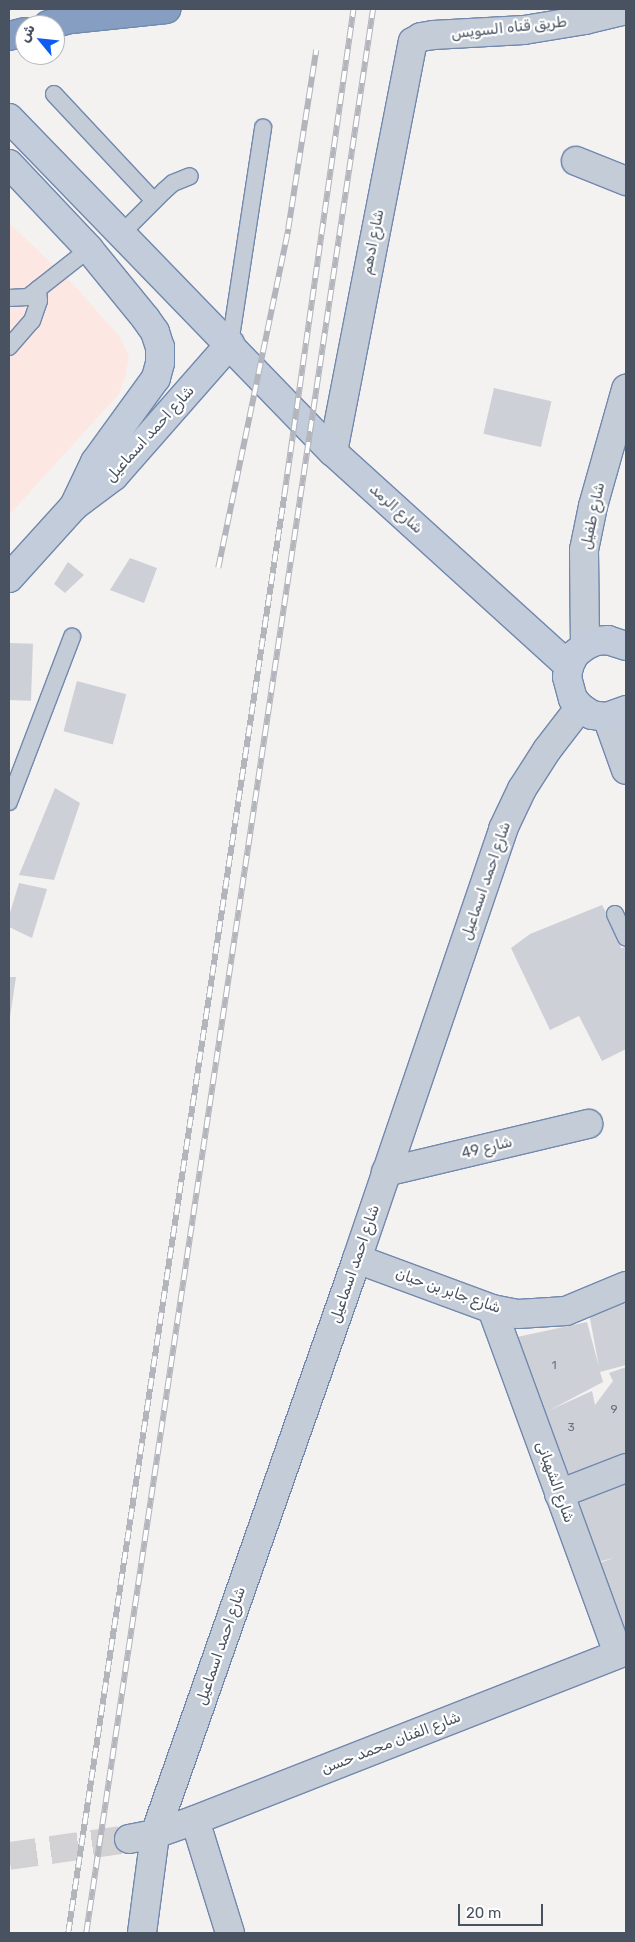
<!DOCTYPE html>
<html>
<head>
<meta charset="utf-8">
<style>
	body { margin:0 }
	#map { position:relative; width:635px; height:1942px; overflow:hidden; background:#f4f1f1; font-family:Rubik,Vazirmatn,sans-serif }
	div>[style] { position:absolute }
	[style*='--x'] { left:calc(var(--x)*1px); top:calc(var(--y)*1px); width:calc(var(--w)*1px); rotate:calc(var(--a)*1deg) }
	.medical>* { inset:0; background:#fde7e2 }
	.building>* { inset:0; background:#cdd0d6; transform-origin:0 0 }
	.tertiary-tunnel>* { height:28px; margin-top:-14px; transform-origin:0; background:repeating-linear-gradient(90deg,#d2d1d4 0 28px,transparent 0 42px) }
	.roads { filter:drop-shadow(1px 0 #7189ae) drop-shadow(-1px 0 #7189ae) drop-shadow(0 1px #7189ae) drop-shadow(0 -1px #7189ae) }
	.service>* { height:16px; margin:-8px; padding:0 8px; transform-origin:8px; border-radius:8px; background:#c4ccd7 }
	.minor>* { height:28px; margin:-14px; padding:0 14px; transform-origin:14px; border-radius:14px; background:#c4ccd7 }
	.tertiary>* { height:28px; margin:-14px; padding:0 14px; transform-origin:14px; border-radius:14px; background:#c4ccd7 }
	.secondary>* { height:28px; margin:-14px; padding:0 14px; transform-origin:14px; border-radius:14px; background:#c3ccdb }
	.motorway>* { height:28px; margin:-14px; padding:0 14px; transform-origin:14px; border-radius:14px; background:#869ec2 }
	.rail>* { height:5.5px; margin-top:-2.75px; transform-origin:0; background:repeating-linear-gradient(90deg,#fff 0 11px,#b3b5bc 0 22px); box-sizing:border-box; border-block:1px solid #b3b5bc }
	span { translate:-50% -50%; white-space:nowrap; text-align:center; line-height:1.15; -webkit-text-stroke:4.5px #fff; paint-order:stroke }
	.number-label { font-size:12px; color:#69727e }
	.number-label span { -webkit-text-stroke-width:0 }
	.street-label { font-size:15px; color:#485260 }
	.frame { position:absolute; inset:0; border:10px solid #485260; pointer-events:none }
	.north { position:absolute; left:15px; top:15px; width:50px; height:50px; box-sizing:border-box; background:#fff; border:1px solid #b6babf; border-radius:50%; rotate:298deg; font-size:14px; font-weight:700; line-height:20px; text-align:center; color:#485260 }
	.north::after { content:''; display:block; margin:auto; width:18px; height:22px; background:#0e5bf1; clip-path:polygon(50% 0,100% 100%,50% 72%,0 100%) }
	.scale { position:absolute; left:458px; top:1904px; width:85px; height:22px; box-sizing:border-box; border:2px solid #485260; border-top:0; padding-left:6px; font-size:15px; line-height:18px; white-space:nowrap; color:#485260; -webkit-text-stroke:4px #fff; paint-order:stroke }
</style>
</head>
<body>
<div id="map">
	<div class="medical">
		<div style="clip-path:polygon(9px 223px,73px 284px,120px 337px,129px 356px,125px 377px,118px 395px,9px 515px)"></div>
	</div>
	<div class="building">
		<div style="left:494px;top:388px;width:59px;height:47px;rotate:13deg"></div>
		<div style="clip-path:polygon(130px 558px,157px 568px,144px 603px,110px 590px)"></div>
		<div style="clip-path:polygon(68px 562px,84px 575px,65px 593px,54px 584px)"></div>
		<div style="left:9px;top:643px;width:24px;height:57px;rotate:2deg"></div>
		<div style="left:77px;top:681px;width:51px;height:52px;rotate:15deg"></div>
		<div style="clip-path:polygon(55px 788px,80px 803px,54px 880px,19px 875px)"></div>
		<div style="clip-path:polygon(19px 883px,47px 889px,32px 938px,9px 927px,9px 916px)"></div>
		<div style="clip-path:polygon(602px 905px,614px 927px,621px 948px,626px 947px,626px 1049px,602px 1061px,579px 1016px,550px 1030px,511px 948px,530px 934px)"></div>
		<div style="clip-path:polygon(9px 977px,16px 977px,10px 1017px,9px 1017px)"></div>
		<div style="clip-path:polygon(626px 1303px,626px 1365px,600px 1372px,603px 1382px,550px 1410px,592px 1391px,595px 1405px,613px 1381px,609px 1373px,626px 1367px,626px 1457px,556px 1485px,517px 1337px,587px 1322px,599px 1367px,589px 1313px)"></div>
		<div style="clip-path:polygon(626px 1476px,626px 1632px,611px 1636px,596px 1564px,614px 1558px,585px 1565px,559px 1494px)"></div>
	</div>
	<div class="tertiary-tunnel">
		<div style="--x:9;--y:1856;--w:121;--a:-8.1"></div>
	</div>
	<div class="roads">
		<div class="service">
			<div style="--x:54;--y:94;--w:146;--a:46.9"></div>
			<div style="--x:121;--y:234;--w:61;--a:-45"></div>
			<div style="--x:164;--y:191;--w:12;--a:-42"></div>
			<div style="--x:173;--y:183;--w:18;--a:-22"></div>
			<div style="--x:9;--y:298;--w:19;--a:-3"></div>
			<div style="--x:28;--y:297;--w:78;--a:-38.2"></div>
			<div style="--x:230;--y:344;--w:219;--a:-81.3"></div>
			<div style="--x:9;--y:347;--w:35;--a:-49"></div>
			<div style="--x:32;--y:321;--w:21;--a:-71"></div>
			<div style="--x:39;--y:301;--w:12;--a:-95"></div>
			<div style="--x:9;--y:802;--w:177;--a:-69.1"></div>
			<div style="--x:615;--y:914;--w:26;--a:65"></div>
		</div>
		<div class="minor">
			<div style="--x:576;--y:161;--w:54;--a:21.8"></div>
			<div style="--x:607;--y:717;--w:56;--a:70.3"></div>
			<div style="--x:386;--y:1172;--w:208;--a:-13.4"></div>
			<div style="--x:357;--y:1259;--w:144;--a:20.3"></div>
			<div style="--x:492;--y:1309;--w:26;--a:11"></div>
			<div style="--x:518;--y:1314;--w:48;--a:-3.6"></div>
			<div style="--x:566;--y:1311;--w:65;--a:-22.6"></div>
			<div style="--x:492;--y:1309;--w:367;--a:69.9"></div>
			<div style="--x:559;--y:1494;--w:72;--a:-21.2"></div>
		</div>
		<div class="tertiary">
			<div style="--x:333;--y:452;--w:418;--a:-79"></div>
			<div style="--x:413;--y:42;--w:9;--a:-32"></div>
			<div style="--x:421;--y:37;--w:12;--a:-9"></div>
			<div style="--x:433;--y:35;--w:91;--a:-3.1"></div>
			<div style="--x:524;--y:30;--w:62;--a:-9.3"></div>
			<div style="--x:585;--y:20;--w:42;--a:-13.7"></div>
			<div style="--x:585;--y:646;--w:96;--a:-90.6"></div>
			<div style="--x:584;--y:550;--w:45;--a:-78.4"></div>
			<div style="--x:593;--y:506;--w:122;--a:-74.2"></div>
			<div style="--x:195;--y:1820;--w:118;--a:72.8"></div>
			<div style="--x:129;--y:1839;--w:26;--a:-11"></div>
			<div style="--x:155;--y:1834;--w:42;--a:-19.3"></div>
			<div style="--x:195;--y:1820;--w:463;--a:-21.4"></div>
			<div style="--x:142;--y:1933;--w:100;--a:-82.5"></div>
			<div style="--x:155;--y:1834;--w:609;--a:-70.64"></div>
			<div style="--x:357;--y:1259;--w:454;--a:-71.2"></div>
			<div style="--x:503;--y:829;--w:44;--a:-64.6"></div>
			<div style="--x:522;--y:789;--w:46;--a:-57.3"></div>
			<div style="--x:547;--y:750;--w:54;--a:-52.5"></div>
		</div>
		<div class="secondary">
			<div style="--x:9;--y:118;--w:465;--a:45.9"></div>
			<div style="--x:333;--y:452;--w:319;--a:42.2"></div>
			<div style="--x:9;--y:164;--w:117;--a:46.7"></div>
			<div style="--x:89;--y:249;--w:90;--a:50.8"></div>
			<div style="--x:146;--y:319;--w:16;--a:55"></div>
			<div style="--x:155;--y:332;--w:16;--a:72"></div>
			<div style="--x:160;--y:347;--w:16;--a:90"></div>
			<div style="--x:160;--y:363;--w:16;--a:105"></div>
			<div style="--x:156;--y:378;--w:104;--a:126"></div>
			<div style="--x:95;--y:462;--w:49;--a:115.5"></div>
			<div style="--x:9;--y:578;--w:97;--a:-47.9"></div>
			<div style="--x:74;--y:506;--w:50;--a:-36.9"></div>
			<div style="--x:114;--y:476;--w:176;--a:-48.7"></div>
			<div style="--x:626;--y:646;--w:19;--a:-162"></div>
			<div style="--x:608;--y:640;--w:12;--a:175"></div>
			<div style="--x:596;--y:641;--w:12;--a:156"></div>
			<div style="--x:585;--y:646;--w:13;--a:141"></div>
			<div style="--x:575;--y:654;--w:13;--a:117"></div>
			<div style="--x:569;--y:666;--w:11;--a:100"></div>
			<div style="--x:567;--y:677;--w:23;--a:75"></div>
			<div style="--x:573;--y:699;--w:11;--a:49"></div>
			<div style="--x:580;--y:707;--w:14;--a:34"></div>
			<div style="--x:592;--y:715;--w:15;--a:8"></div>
			<div style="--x:607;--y:717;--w:20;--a:-20"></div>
		</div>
		<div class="motorway">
			<div style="--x:48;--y:25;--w:24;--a:-15"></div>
			<div style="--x:71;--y:19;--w:96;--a:-6"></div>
			<div style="--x:9;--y:36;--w:16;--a:-14"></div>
		</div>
	</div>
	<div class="rail">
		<div style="--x:218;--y:568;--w:346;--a:-78.3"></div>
		<div style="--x:288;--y:229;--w:181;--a:-81.1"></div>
		<div style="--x:68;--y:1933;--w:1453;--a:-81.45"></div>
		<div style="--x:284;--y:496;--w:492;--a:-81.9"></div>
		<div style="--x:86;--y:1933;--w:1945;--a:-81.52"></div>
	</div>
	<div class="number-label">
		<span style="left:554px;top:1366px">1</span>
		<span style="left:614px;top:1410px">9</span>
		<span style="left:571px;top:1428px">3</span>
	</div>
	<div class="street-label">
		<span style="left:509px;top:28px;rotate:-6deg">طريق قناه السويس</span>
		<span style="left:373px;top:242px;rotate:-79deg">شارع ادهم</span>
		<span style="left:150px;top:434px;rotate:-48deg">شارع احمد اسماعيل</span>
		<span style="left:396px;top:509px;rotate:42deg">شارع الرمد</span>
		<span style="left:593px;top:516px;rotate:-78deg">شارع طفيل</span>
		<span style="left:486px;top:881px;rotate:-71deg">شارع احمد اسماعيل</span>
		<span style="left:487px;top:1148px;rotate:-14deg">شارع 49</span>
		<span style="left:355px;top:1264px;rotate:-71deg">شارع احمد اسماعيل</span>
		<span style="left:448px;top:1291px;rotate:19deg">شارع جابر بن حيان</span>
		<span style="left:555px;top:1482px;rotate:70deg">شارع الشهبانى</span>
		<span style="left:221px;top:1646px;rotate:-71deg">شارع احمد اسماعيل</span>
		<span style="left:391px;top:1743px;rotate:-21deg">شارع الفنان محمد حسن</span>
	</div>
	<div class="frame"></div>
	<div class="north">ش</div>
	<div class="scale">20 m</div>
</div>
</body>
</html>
